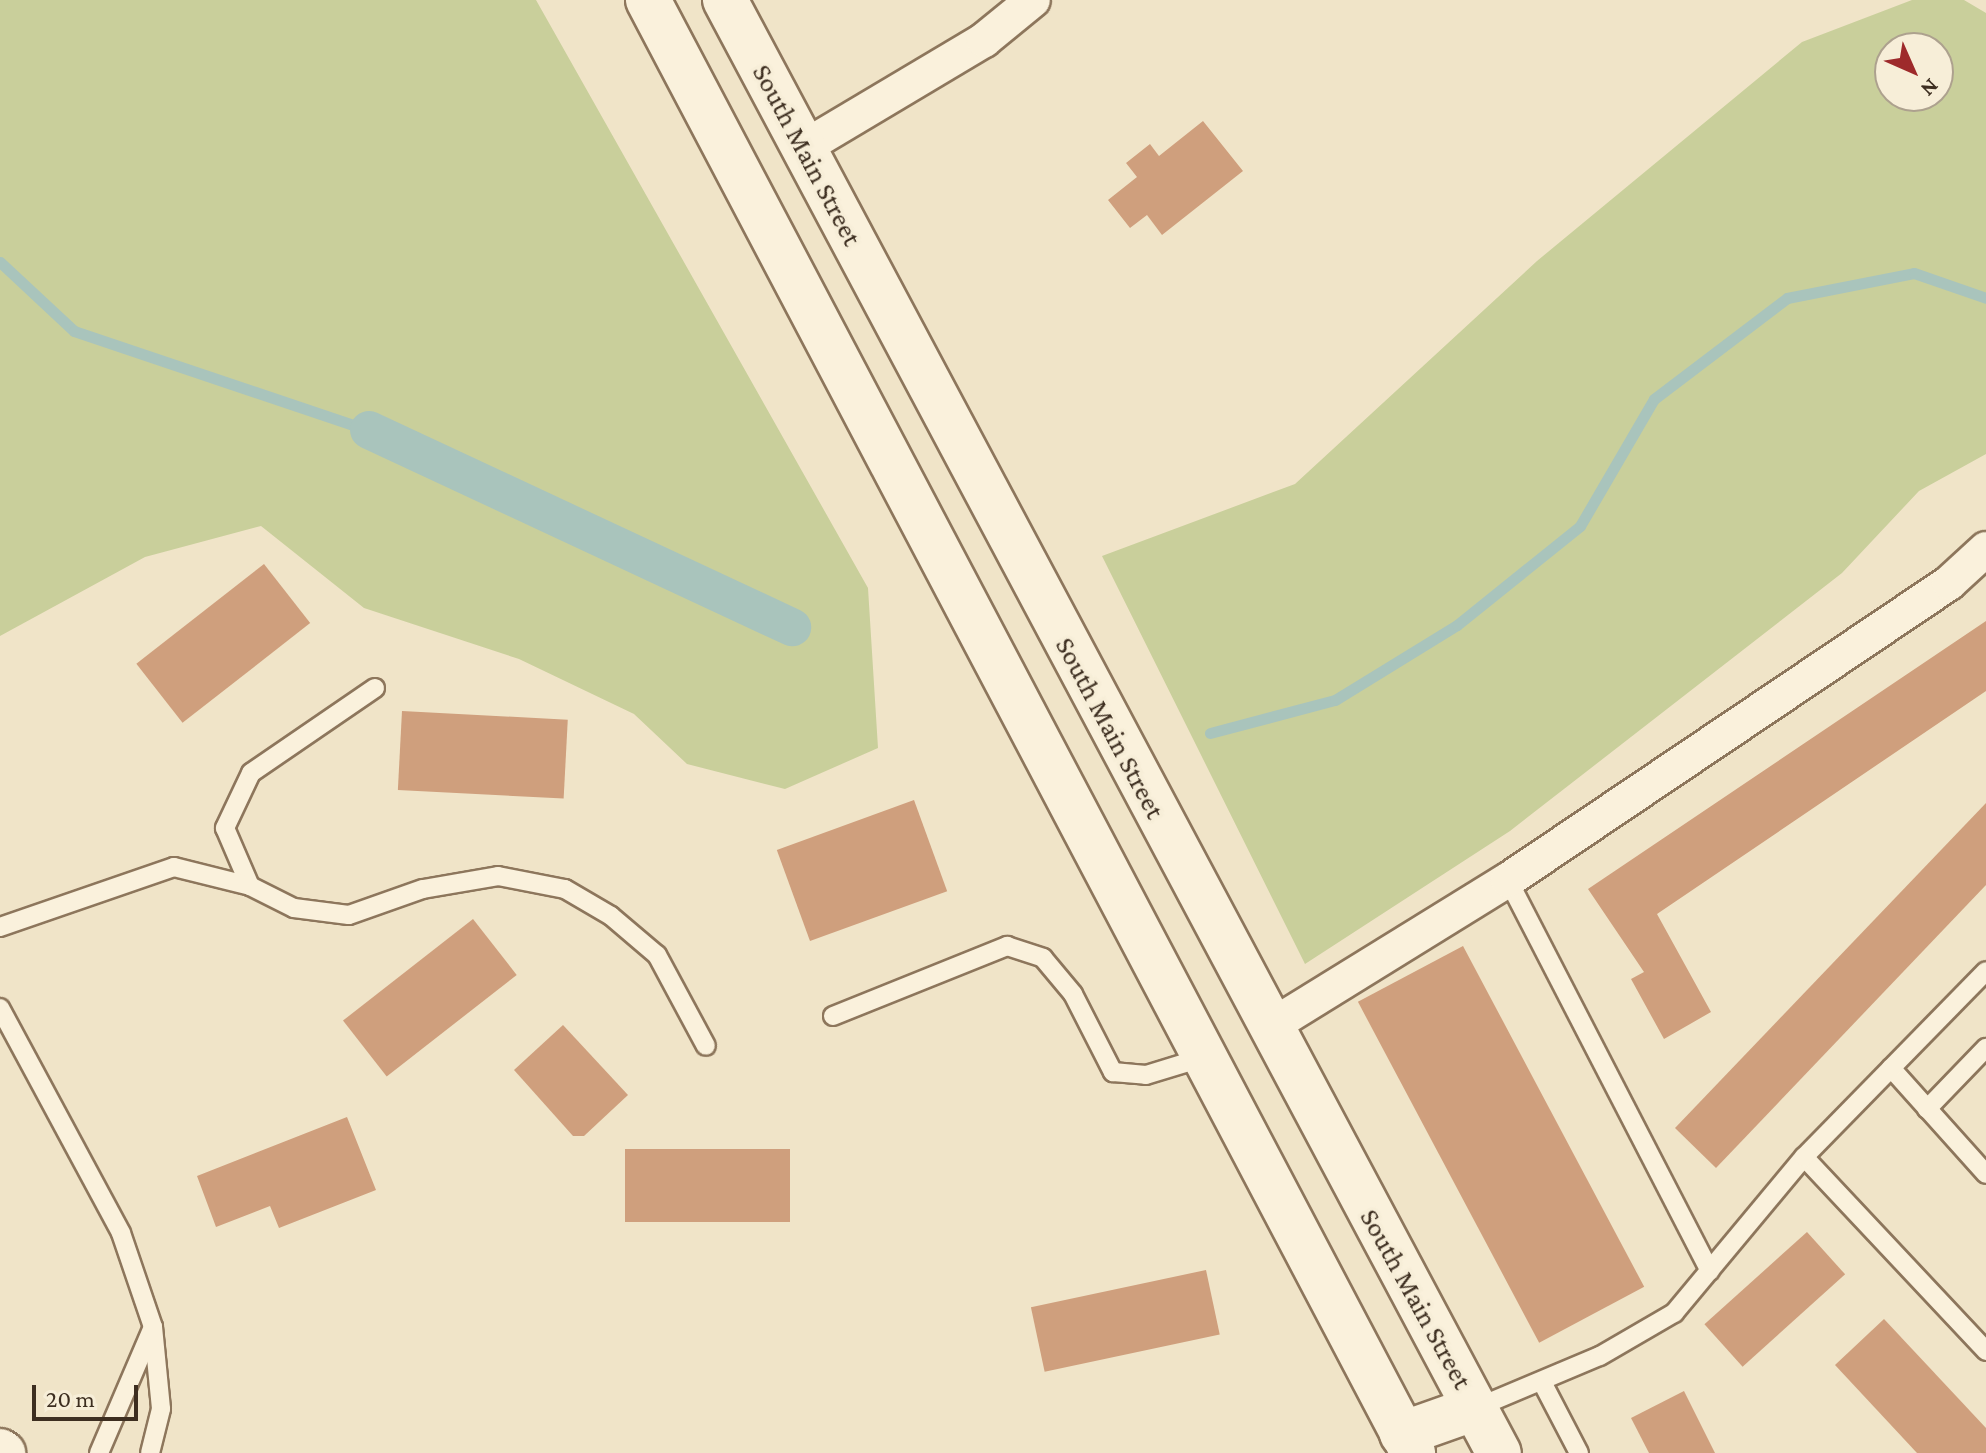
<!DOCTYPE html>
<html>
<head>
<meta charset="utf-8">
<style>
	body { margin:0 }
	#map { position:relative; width:1986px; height:1453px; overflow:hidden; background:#f0e4c8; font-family:"Crimson Pro",serif }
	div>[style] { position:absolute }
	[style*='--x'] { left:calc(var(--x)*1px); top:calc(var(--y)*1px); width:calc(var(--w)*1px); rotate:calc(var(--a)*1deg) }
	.green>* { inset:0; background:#c9cf9b }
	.stream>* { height:11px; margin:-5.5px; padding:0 5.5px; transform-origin:5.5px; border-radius:5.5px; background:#a9c4bc }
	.canal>* { height:38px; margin:-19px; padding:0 19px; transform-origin:19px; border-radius:19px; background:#a9c4bc }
	.building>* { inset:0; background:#cf9f7d; transform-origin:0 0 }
	.roads { filter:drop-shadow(2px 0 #8d765c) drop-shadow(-2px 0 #8d765c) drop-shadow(0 2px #8d765c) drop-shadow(0 -2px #8d765c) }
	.lane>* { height:18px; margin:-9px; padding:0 9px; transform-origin:9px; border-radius:9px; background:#faf1dc }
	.street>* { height:34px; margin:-17px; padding:0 17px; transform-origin:17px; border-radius:17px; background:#faf1dc }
	.secondary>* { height:44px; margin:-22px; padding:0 22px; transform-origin:22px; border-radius:22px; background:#faf1dc }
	span { translate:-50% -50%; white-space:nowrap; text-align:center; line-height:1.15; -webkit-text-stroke:7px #f7eed8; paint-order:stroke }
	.street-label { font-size:28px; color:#3d2e20 }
	.north { position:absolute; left:1874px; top:32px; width:80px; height:80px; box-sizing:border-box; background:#f7eed8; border:2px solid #ada18e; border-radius:50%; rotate:135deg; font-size:22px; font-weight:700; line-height:32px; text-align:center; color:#3d2e20 }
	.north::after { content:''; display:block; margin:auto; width:28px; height:36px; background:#9e2a2b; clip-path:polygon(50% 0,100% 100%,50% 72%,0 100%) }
	.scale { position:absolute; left:32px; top:1385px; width:106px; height:36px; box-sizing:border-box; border:4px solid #3d2e20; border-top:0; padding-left:10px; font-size:24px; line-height:28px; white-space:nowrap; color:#3d2e20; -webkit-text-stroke:6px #f7eed8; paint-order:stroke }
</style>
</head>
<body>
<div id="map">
	<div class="green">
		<div style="clip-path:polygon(0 0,536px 0,868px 588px,878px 748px,785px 789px,687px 764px,634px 714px,519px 659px,364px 608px,261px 526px,145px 557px,0 636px)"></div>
		<div style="clip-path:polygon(evenodd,1912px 0,1964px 0,1986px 13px,1986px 454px,1919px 491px,1842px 573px,1510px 831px,1305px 964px,1102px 556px,1295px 484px,1537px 261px,1802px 42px,1912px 0,1938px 48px,1938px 96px,1890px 96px,1890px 48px,1938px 48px)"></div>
	</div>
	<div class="stream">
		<div style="--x:0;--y:262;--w:101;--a:43"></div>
		<div style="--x:74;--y:331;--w:311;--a:18.6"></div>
		<div style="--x:1210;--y:733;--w:129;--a:-14.8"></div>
		<div style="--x:1335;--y:700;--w:143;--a:-31.6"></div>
		<div style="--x:1457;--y:625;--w:158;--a:-38.8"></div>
		<div style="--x:1580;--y:526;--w:147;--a:-59.8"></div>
		<div style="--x:1654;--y:399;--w:167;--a:-37.2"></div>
		<div style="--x:1787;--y:298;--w:129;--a:-11.1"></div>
		<div style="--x:1914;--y:273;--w:76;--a:19.1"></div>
	</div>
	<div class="canal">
		<div style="--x:369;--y:430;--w:467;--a:25"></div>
	</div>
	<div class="building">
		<div style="clip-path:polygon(1203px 121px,1243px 171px,1162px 235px,1147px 215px,1130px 228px,1108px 200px,1137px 177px,1126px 163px,1150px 144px,1159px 156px)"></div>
		<div style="left:264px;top:564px;width:75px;height:162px;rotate:52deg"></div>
		<div style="clip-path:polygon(1986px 621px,1986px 691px,1657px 914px,1711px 1012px,1664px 1039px,1631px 979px,1644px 972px,1588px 889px)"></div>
		<div style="left:402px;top:711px;width:166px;height:79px;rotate:3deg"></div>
		<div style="left:914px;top:800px;width:97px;height:146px;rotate:70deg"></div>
		<div style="clip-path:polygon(1986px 803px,1986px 885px,1716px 1168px,1675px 1128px)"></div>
		<div style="left:473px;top:919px;width:71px;height:165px;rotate:52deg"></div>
		<div style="left:1463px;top:946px;width:386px;height:119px;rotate:62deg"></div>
		<div style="clip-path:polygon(563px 1025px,628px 1095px,584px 1136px,573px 1136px,514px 1070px)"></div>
		<div style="clip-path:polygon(347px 1117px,376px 1190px,279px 1228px,270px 1206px,216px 1227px,197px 1176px)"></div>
		<div style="left:790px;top:1149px;width:73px;height:165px;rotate:90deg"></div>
		<div style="left:1807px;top:1232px;width:57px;height:138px;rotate:48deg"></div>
		<div style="left:1206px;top:1270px;width:66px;height:179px;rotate:78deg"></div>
		<div style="clip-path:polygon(1884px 1319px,1986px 1428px,1986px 1453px,1917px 1453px,1835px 1365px)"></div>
		<div style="clip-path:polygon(1684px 1391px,1715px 1453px,1649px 1453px,1631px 1418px)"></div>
	</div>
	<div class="roads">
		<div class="lane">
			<div style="--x:375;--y:688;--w:150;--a:145.6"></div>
			<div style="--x:251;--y:773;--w:61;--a:115.3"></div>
			<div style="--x:225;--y:828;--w:63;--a:66.7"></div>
			<div style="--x:250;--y:886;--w:49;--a:26.6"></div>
			<div style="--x:294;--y:908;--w:55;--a:7.3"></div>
			<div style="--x:349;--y:915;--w:78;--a:-19.4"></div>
			<div style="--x:423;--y:889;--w:76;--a:-9.8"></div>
			<div style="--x:498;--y:876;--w:68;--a:11"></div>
			<div style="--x:565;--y:889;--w:53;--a:30.4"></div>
			<div style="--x:611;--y:916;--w:60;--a:40.3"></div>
			<div style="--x:657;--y:955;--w:103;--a:61.7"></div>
			<div style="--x:1508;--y:880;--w:440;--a:62.7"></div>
			<div style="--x:0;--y:927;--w:184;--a:-19"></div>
			<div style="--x:174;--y:867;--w:78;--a:14"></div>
			<div style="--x:0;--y:1008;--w:255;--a:61.7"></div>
			<div style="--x:121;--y:1233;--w:99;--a:71.2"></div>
			<div style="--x:153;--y:1327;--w:82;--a:84.4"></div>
			<div style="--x:161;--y:1409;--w:45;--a:104"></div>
			<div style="--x:833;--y:1016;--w:188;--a:-21.9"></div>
			<div style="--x:1007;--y:946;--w:38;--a:18"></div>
			<div style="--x:1043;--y:958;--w:47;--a:50.2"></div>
			<div style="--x:1073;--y:994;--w:88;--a:62.9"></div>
			<div style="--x:1113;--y:1072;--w:33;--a:5"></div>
			<div style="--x:1146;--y:1075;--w:62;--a:-17"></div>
			<div style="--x:1891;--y:1068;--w:142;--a:48.1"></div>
			<div style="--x:1927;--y:1109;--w:85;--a:-46"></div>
			<div style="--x:1804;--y:1157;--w:266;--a:46.8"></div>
			<div style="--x:1542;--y:1382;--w:80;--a:62.5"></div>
			<div style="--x:1476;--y:1408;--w:134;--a:-22.8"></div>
			<div style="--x:1600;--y:1356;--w:86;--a:-30.2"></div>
			<div style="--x:1674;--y:1313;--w:203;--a:-50.2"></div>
			<div style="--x:1804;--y:1157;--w:260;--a:-45.6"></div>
			<div style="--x:99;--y:1453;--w:137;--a:-66.8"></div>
		</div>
		<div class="street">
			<div style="--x:803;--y:148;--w:211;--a:-30.8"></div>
			<div style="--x:984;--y:40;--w:63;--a:-39.2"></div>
			<div style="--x:1268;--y:1028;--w:282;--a:-31.7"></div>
			<div style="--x:1508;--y:880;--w:532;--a:-33.96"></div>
			<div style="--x:1949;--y:583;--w:50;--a:-42.6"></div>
		</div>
		<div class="secondary">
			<div style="--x:648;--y:0;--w:1642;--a:62.23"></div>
			<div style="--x:725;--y:0;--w:1646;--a:61.96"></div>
			<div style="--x:1402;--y:1434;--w:78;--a:-19.4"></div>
			<div style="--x:0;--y:1451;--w:4;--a:34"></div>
		</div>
	</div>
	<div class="street-label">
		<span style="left:807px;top:155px;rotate:62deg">South Main Street</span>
		<span style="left:1110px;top:728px;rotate:62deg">South Main Street</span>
		<span style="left:1416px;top:1299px;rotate:61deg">South Main Street</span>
	</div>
	<div class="north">N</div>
	<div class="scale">20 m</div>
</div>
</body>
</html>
